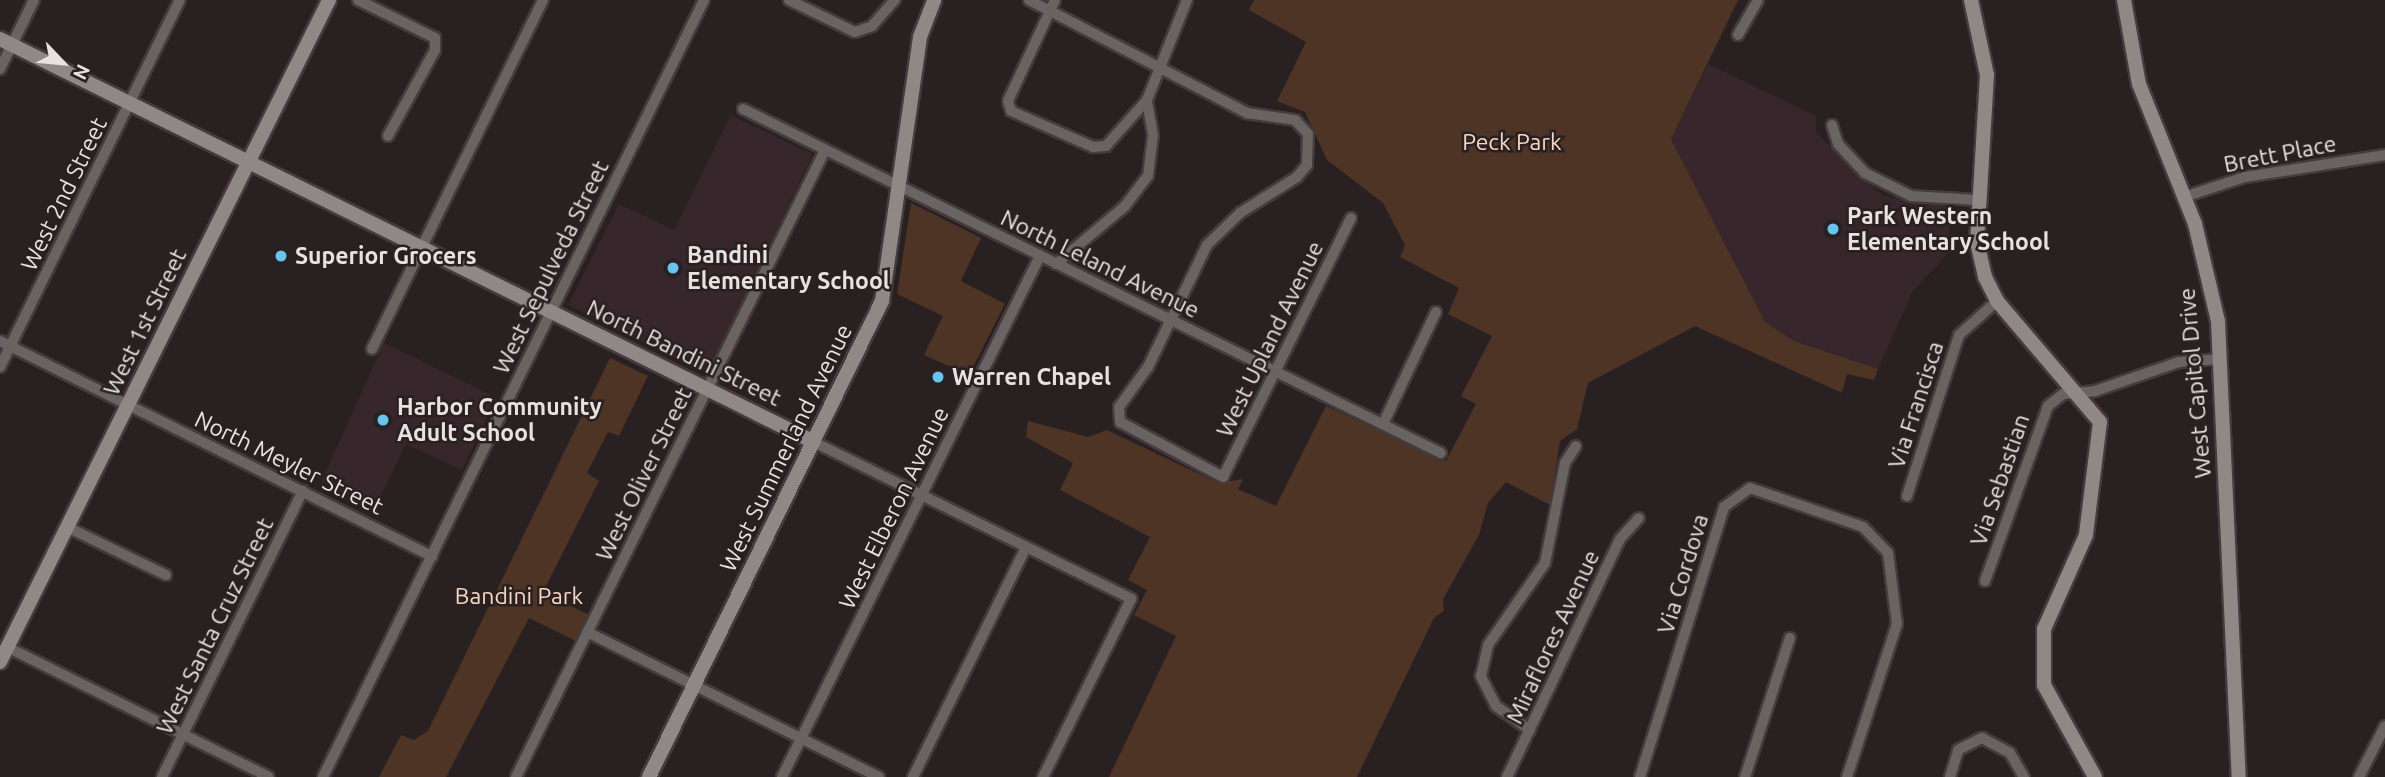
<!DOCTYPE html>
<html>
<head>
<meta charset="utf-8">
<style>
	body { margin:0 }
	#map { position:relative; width:2385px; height:777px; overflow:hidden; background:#292022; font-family:Ubuntu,sans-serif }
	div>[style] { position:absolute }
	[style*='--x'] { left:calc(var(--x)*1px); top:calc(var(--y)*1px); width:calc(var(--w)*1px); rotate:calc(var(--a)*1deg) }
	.built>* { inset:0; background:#37262b }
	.green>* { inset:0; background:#4e3424 }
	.roads { filter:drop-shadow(2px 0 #443b3d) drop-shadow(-2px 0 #443b3d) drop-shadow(0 2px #443b3d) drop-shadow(0 -2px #443b3d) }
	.street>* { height:10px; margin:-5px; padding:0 5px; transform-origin:5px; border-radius:5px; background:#696362 }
	.secondary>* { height:14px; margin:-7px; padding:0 7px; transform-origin:7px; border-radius:7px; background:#908886 }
	.dots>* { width:19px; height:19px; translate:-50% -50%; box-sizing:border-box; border:4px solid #292022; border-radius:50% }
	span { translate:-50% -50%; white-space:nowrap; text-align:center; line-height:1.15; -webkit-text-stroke:5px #292022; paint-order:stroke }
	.park-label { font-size:23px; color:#f7d6c1 }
	.street-label { font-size:23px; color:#e8e1e2 }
	.poi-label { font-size:23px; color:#e8e1e2; font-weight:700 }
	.left { translate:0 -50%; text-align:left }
	.north { position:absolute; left:28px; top:28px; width:70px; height:70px; -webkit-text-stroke:5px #292022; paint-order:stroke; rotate:116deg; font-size:19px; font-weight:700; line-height:28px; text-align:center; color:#e8e1e2 }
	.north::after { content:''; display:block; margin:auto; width:24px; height:32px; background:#e8e1e2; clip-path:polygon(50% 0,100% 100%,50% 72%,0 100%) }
</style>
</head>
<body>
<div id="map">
	<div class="built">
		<div style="clip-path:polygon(1708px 64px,1816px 116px,1816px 133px,1883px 196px,1949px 206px,1949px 252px,1913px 291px,1878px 369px,1794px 341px,1765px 322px,1671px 139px)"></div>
		<div style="clip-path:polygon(731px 115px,813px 154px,708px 373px,568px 305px,619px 204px,674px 230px)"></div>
		<div style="clip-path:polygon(384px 343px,497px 398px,462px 470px,406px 444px,375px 508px,321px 482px)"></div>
	</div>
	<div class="green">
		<div style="clip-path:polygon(1254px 0,1738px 0,1671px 139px,1765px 322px,1794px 341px,1878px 369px,1874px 380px,1847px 374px,1842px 393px,1695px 326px,1588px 383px,1577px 429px,1560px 441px,1550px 505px,1506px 482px,1488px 503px,1479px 535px,1443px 599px,1444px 611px,1434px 618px,1357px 777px,1109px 777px,1176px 636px,1134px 615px,1147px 590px,1128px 580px,1150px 537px,1060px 490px,1073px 463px,1026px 437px,1028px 421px,1088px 437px,1107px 430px,1218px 483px,1243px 479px,1238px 489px,1276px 506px,1326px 406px,1446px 461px,1476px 404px,1461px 396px,1492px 336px,1448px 314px,1459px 288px,1400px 257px,1405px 245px,1383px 203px,1327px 160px,1305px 112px,1277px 101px,1306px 42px,1249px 10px)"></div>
		<div style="clip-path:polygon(911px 203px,981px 238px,961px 281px,1005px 304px,969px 375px,924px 355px,943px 316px,897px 294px)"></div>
		<div style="clip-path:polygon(610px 358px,648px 376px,619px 436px,608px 432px,587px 473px,599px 481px,543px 592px,593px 617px,580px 643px,529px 618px,446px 777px,379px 777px,401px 735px,414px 740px,428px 731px)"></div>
	</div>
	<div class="roads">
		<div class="street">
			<div style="--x:358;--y:0;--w:86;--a:26.3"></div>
			<div style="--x:435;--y:38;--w:12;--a:90"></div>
			<div style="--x:435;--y:50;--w:98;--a:118.7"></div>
			<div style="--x:789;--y:0;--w:73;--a:25.9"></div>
			<div style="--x:855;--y:32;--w:18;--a:-19"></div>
			<div style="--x:872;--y:26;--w:35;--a:-49"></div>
			<div style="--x:1029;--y:0;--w:246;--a:27.4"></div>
			<div style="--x:1247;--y:113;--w:49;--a:8.3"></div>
			<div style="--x:1295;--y:120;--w:19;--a:47"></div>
			<div style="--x:1308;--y:134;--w:31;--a:92"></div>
			<div style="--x:1307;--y:165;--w:16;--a:130"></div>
			<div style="--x:1297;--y:177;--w:67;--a:147.7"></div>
			<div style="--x:1240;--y:213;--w:46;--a:135.9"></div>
			<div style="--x:1207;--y:245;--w:136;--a:115.8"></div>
			<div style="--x:1148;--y:367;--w:49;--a:125.9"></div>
			<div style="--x:1119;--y:407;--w:15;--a:86"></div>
			<div style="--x:1120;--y:422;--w:117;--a:28.1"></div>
			<div style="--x:1223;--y:477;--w:289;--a:-63.7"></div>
			<div style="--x:1055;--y:0;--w:111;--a:115"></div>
			<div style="--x:1008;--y:101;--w:10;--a:73"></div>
			<div style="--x:1011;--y:111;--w:90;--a:23.7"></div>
			<div style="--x:1093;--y:147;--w:13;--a:-4"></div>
			<div style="--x:1106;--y:146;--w:62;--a:-48.3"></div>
			<div style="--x:1147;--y:100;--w:108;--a:-68.2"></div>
			<div style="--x:1738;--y:35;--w:40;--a:-60.3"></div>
			<div style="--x:0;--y:69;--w:77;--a:-63.8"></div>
			<div style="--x:743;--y:109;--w:778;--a:26.24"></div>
			<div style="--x:1832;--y:125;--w:20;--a:72"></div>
			<div style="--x:1838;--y:144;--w:40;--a:47"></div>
			<div style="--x:1865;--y:173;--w:51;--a:26.6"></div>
			<div style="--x:1911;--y:196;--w:67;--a:3.4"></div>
			<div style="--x:2184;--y:197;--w:64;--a:-18.2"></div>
			<div style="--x:2245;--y:177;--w:142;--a:-8.9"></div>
			<div style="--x:1056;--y:264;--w:90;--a:-40"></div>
			<div style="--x:1125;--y:206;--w:38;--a:-53"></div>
			<div style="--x:1148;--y:176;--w:41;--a:-83"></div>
			<div style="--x:1153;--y:135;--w:36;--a:-100"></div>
			<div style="--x:0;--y:341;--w:483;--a:26.5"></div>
			<div style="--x:372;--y:349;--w:389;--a:-63.9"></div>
			<div style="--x:0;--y:367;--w:409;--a:-63.9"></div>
			<div style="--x:1383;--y:424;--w:124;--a:-64.7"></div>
			<div style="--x:814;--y:442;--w:354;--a:26.3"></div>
			<div style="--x:1131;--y:599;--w:199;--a:116.3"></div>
			<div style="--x:1907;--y:496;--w:169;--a:-72.1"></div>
			<div style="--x:1959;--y:335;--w:51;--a:-41.8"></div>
			<div style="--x:67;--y:527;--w:110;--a:25.9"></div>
			<div style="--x:1985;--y:581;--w:186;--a:-70.2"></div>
			<div style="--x:2048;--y:406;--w:19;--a:-39"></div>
			<div style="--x:2063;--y:394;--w:32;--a:-5"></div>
			<div style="--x:2095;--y:391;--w:89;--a:-19"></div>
			<div style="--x:2179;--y:362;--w:42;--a:-4.1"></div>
			<div style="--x:587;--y:632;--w:326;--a:26.4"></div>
			<div style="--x:7;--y:647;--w:292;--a:26.4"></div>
			<div style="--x:1530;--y:730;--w:42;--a:-144.8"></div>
			<div style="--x:1496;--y:706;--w:34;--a:-117"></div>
			<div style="--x:1481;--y:676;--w:32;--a:-77"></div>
			<div style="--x:1488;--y:645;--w:100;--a:-55.2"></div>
			<div style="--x:1545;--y:563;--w:102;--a:-78.7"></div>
			<div style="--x:1565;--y:463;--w:20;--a:-57"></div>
			<div style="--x:162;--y:777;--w:319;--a:-63.8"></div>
			<div style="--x:323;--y:777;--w:865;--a:-63.88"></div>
			<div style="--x:516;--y:777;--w:699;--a:-63.76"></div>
			<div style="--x:782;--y:777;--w:581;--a:-63.66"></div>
			<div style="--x:913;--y:777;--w:256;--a:-63.8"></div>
			<div style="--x:1507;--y:777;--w:263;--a:-64.6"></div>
			<div style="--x:1620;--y:539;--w:28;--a:-48"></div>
			<div style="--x:1640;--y:777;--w:283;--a:-72.7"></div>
			<div style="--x:1724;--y:507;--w:32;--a:-36"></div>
			<div style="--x:1750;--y:488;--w:120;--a:19"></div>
			<div style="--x:1863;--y:527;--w:36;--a:46"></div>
			<div style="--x:1888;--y:553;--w:72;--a:82.8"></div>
			<div style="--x:1897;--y:624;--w:161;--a:108.1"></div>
			<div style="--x:1745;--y:777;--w:146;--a:-72.1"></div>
			<div style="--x:1950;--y:777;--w:28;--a:-73"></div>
			<div style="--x:1958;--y:750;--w:27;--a:-27"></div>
			<div style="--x:1982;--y:738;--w:32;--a:28"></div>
			<div style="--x:2010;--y:753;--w:28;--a:60"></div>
			<div style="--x:2359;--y:777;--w:57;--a:-63"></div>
		</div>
		<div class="secondary">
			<div style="--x:1971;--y:0;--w:77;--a:78"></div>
			<div style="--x:1987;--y:75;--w:167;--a:93.4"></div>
			<div style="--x:1977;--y:242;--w:36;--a:77"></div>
			<div style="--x:1985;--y:277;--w:27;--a:63"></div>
			<div style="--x:1997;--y:301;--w:159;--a:49.6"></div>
			<div style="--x:2100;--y:422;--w:114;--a:97.1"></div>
			<div style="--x:2086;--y:535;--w:103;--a:114.1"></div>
			<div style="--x:2044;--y:629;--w:56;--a:90"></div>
			<div style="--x:2044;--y:685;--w:105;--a:61"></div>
			<div style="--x:2124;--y:0;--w:85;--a:79.9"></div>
			<div style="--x:2139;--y:84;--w:151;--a:68.2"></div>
			<div style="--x:2195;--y:224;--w:100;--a:76.7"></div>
			<div style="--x:2218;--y:321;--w:456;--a:87.4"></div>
			<div style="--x:0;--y:39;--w:908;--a:26.34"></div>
			<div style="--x:0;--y:662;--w:739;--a:-63.57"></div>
			<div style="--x:649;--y:777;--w:530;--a:-63.92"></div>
			<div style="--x:882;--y:301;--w:267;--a:-81.8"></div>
			<div style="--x:920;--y:37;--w:40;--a:-69"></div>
		</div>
	</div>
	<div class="dots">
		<div style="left:1833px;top:229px;background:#66c4ef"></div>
		<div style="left:281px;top:256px;background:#66c4ef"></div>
		<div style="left:673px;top:268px;background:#66c4ef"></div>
		<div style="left:938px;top:377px;background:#66c4ef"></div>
		<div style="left:383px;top:420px;background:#66c4ef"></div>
	</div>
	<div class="park-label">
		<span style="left:1512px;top:142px">Peck Park</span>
		<span style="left:519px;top:596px">Bandini Park</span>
	</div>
	<div class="street-label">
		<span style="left:2280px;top:154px;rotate:-11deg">Brett Place</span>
		<span style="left:64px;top:194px;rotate:-64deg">West 2nd Street</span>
		<span style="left:1100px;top:264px;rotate:26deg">North Leland Avenue</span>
		<span style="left:551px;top:267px;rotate:-64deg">West Sepulveda Street</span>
		<span style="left:145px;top:322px;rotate:-64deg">West 1st Street</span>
		<span style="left:1270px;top:339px;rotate:-64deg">West Upland Avenue</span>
		<span style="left:684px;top:353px;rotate:26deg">North Bandini Street</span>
		<span style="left:2195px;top:383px;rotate:-95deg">West Capitol Drive</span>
		<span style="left:1916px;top:405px;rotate:-72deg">Via Francisca</span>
		<span style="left:786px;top:448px;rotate:-64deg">West Summerland Avenue</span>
		<span style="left:289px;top:463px;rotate:26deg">North Meyler Street</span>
		<span style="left:644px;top:474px;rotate:-64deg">West Oliver Street</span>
		<span style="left:2000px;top:480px;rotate:-71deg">Via Sebastian</span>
		<span style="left:894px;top:508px;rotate:-64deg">West Elberon Avenue</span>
		<span style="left:1683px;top:574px;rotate:-73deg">Via Cordova</span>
		<span style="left:215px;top:626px;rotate:-64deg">West Santa Cruz Street</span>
		<span style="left:1553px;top:637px;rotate:-65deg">Miraflores Avenue</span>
	</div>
	<div class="poi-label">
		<span class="left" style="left:1847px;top:229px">Park Western<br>Elementary School</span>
		<span class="left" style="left:687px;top:268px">Bandini<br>Elementary School</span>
		<span class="left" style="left:295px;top:256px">Superior Grocers</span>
		<span class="left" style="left:952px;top:377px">Warren Chapel</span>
		<span class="left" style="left:397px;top:420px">Harbor Community<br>Adult School</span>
	</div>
	<div class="north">N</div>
</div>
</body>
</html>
